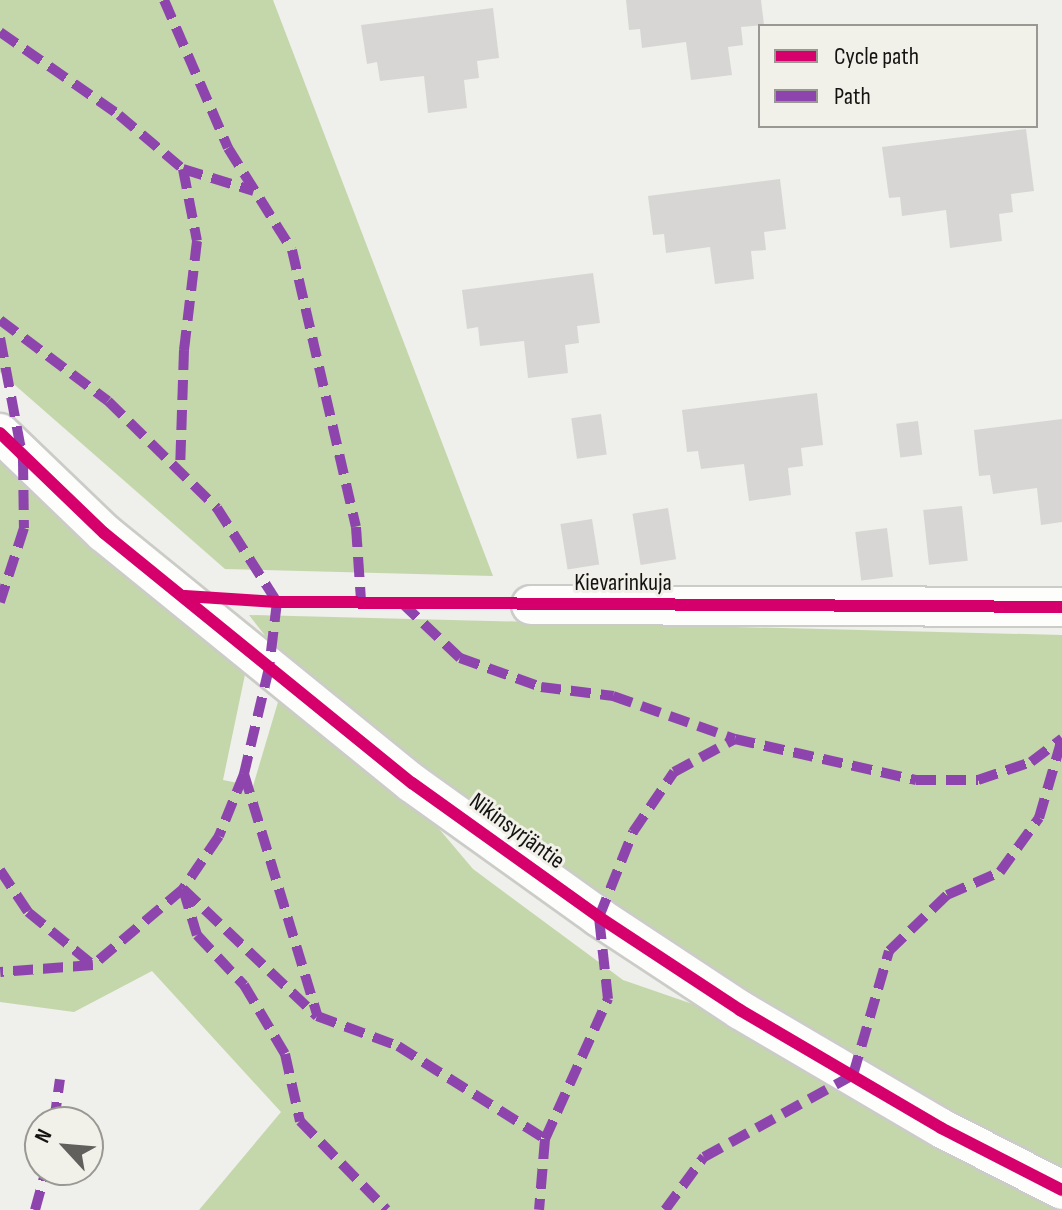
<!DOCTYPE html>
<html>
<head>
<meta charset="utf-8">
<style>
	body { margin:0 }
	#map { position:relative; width:1062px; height:1210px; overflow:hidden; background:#efefeb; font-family:"Sofia Sans Condensed",sans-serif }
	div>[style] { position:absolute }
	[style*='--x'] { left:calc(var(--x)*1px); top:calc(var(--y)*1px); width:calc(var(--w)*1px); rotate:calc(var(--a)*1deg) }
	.forest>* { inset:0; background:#c3d7ab }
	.building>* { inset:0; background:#d7d6d4; transform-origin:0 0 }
	.roads { filter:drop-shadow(2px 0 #cbcbc8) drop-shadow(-2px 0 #cbcbc8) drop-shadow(0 2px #cbcbc8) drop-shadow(0 -2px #cbcbc8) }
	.minor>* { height:38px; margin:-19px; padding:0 19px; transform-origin:19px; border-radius:19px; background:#fdfdfc }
	.quiet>* { height:10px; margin-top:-5px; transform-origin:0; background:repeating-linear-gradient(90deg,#8e44ad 0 20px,transparent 0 30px) }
	.cycleway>* { height:12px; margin:-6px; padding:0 6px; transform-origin:6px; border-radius:6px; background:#d6006c }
	span { translate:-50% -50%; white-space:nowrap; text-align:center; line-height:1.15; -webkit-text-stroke:6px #f1f0e9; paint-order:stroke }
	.street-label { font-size:24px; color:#141311 }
	.legend { position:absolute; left:758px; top:24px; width:280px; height:104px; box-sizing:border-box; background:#f1f0e9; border:2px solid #999893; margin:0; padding:10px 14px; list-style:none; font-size:24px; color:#141311 }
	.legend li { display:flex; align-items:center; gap:16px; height:40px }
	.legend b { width:40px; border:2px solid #999893 }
	.north { position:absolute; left:24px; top:1106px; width:80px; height:80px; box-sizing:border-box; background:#f1f0e9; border:2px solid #999893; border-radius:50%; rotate:296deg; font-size:22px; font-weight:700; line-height:32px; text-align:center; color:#141311 }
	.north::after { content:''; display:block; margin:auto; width:28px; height:36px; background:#61605d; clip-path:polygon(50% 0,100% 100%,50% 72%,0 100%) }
</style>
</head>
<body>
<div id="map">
	<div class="forest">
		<div style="clip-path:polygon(0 0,273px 0,493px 576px,225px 569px,0 372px)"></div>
		<div style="clip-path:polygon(0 456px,247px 665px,223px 780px,253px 786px,281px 692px,423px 810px,473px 869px,623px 980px,704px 1008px,1062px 1210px,199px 1210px,281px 1112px,152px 971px,74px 1012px,0 1002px)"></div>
		<div style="clip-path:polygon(249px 615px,1062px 635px,1062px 1175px,699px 971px,498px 830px,292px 670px)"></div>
	</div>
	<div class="building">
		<div style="clip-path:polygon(626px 0,761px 0,764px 25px,741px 27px,743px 45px,728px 47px,732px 75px,691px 80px,686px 42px,642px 48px,640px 29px,629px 30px)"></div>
		<div style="clip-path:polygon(493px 8px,499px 58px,477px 61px,479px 78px,464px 80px,467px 108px,428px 113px,424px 76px,380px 81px,377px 62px,367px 64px,361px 25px)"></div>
		<div style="clip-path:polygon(1026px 129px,1034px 191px,1011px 194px,1013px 212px,999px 214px,1002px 241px,950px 248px,946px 210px,902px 216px,900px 197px,889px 198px,882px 147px)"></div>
		<div style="clip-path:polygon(780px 179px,786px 229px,764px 232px,766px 250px,751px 251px,754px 279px,715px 284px,710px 247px,666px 253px,664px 234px,653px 235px,648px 196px)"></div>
		<div style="clip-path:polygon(593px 273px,600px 323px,577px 326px,579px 343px,565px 345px,568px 373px,528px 378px,524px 341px,480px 346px,478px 327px,467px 329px,462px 290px)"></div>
		<div style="clip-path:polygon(817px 393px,823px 445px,801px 448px,803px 466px,788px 468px,791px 495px,749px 501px,744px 464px,701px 469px,698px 451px,687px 452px,682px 410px)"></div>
		<div style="left:601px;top:414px;width:41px;height:30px;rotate:82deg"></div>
		<div style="clip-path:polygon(1062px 419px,1062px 522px,1041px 525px,1037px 488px,993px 494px,990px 475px,979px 476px,974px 430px)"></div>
		<div style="left:918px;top:421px;width:34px;height:22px;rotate:83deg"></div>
		<div style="left:962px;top:506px;width:55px;height:39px;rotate:84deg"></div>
		<div style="left:668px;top:508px;width:52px;height:36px;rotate:81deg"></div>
		<div style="left:592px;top:519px;width:46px;height:32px;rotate:81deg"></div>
		<div style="left:887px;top:528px;width:49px;height:32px;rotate:83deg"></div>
	</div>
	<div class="roads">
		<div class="minor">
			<div style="--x:0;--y:433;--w:144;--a:43.9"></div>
			<div style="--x:104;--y:533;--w:397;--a:39.1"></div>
			<div style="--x:412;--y:783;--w:230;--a:35.6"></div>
			<div style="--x:599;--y:917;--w:169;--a:33.4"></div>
			<div style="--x:740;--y:1010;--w:233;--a:30.4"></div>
			<div style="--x:941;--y:1128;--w:136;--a:27.1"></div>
			<div style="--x:531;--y:605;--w:531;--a:0.22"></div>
		</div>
	</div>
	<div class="quiet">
		<div style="--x:164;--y:0;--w:161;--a:66.6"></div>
		<div style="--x:228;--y:148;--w:120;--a:57.9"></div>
		<div style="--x:292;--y:250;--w:284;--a:77"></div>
		<div style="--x:356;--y:527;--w:74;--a:86.1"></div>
		<div style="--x:0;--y:32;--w:145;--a:34.9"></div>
		<div style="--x:119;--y:115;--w:84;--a:40.2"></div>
		<div style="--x:183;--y:169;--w:73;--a:79"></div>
		<div style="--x:197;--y:241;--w:110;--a:96.8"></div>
		<div style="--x:184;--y:350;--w:121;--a:91.9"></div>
		<div style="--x:183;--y:169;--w:74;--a:17.2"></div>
		<div style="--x:0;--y:320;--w:135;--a:36.9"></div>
		<div style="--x:108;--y:401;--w:153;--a:44.5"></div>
		<div style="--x:217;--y:508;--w:112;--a:57.4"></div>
		<div style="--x:277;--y:602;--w:66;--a:96.9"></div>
		<div style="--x:269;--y:668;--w:109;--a:103.3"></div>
		<div style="--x:244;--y:774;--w:67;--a:112"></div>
		<div style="--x:219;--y:836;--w:64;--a:124.2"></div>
		<div style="--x:183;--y:889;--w:118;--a:139.8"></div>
		<div style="--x:93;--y:965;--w:93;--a:175.7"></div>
		<div style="--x:0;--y:338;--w:124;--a:79.3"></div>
		<div style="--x:23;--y:460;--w:68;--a:89.2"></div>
		<div style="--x:24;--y:528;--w:78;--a:108"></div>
		<div style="--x:402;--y:603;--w:80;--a:43.5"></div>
		<div style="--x:460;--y:658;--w:86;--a:19.7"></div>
		<div style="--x:541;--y:687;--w:73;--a:7.1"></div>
		<div style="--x:613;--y:696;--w:129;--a:19.4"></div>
		<div style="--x:735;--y:739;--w:186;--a:12.8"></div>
		<div style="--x:916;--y:780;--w:62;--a:0"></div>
		<div style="--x:978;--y:780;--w:56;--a:-18.8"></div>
		<div style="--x:1031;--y:762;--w:39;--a:-37"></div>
		<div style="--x:244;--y:774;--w:252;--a:73.1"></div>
		<div style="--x:0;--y:870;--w:50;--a:56.3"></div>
		<div style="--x:28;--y:912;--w:84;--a:39.2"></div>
		<div style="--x:183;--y:889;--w:185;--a:43.5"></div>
		<div style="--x:317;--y:1016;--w:86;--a:20.3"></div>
		<div style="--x:398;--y:1046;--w:174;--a:32.3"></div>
		<div style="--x:545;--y:1139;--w:71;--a:94.8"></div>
		<div style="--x:183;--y:889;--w:48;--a:73.1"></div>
		<div style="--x:197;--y:935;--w:69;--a:46.8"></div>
		<div style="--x:244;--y:985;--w:80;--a:59.3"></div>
		<div style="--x:285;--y:1054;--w:69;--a:77.4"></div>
		<div style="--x:300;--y:1121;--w:124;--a:45.7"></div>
		<div style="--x:54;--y:1122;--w:43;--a:-82.1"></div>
		<div style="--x:545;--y:1139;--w:154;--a:-65.8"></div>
		<div style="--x:608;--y:999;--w:82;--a:-96.3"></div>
		<div style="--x:599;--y:917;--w:92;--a:-68.2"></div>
		<div style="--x:633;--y:832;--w:73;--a:-55.7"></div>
		<div style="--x:674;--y:772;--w:69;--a:-28.4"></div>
		<div style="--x:35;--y:1210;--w:41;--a:-74.6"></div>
		<div style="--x:665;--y:1210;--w:66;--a:-53.7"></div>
		<div style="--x:704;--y:1157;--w:170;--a:-28.8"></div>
		<div style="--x:853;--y:1075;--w:129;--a:-73.8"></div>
		<div style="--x:889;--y:951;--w:81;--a:-44"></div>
		<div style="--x:947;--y:895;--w:58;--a:-23.5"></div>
		<div style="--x:1000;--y:872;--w:67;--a:-54.2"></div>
		<div style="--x:1039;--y:818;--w:82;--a:-73.8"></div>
	</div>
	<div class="cycleway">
		<div style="--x:0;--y:433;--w:144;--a:43.9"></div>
		<div style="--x:104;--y:533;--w:397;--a:39.1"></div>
		<div style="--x:412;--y:783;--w:230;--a:35.6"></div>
		<div style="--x:599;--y:917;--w:169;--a:33.4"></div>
		<div style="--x:740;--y:1010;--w:233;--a:30.4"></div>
		<div style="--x:941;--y:1128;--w:136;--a:27.1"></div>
		<div style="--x:185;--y:596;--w:92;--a:3.7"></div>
		<div style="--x:277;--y:602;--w:785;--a:0.36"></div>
	</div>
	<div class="street-label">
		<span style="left:623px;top:583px">Kievarinkuja</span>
		<span style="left:517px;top:831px;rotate:36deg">Nikinsyrjäntie</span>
	</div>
	<ul class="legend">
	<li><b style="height:10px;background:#d6006c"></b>Cycle path</li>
	<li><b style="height:10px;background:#8e44ad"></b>Path</li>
	</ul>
	<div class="north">N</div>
</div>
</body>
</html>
